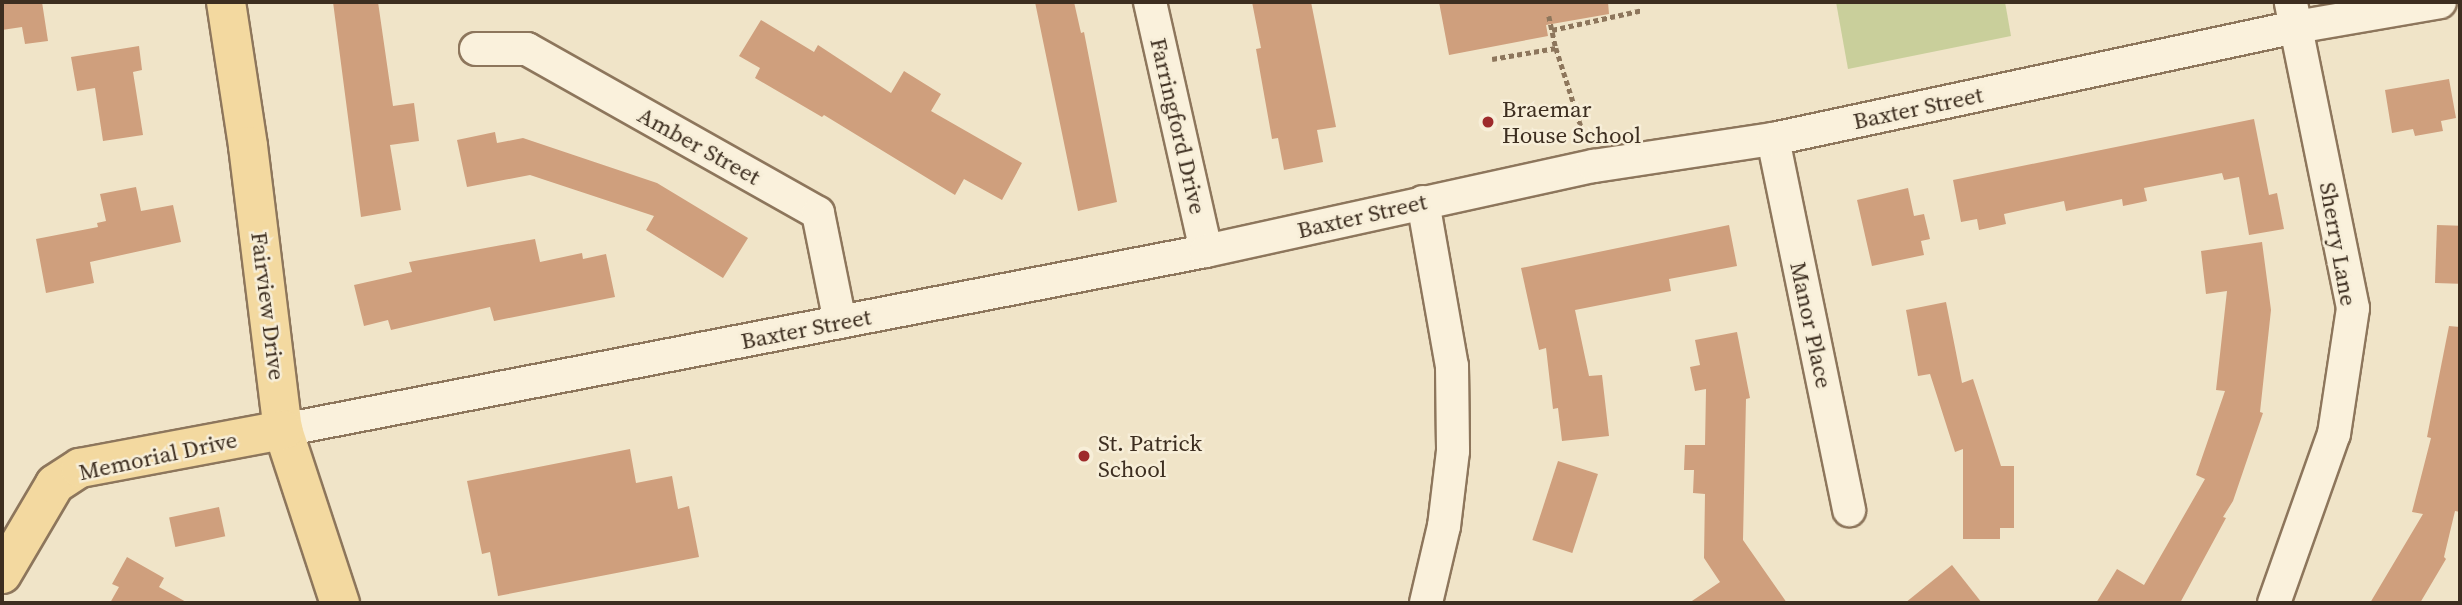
<!DOCTYPE html>
<html>
<head>
<meta charset="utf-8">
<style>
	body { margin:0 }
	#map { position:relative; width:2462px; height:605px; overflow:hidden; background:#f0e4c8; font-family:"Source Serif 4",serif }
	div>[style] { position:absolute }
	[style*='--x'] { left:calc(var(--x)*1px); top:calc(var(--y)*1px); width:calc(var(--w)*1px); rotate:calc(var(--a)*1deg) }
	.green>* { inset:0; background:#c9cf9b }
	.building>* { inset:0; background:#cf9f7d; transform-origin:0 0 }
	.path>* { height:4.5px; margin-top:-2.25px; transform-origin:0; background:repeating-linear-gradient(90deg,#8d765c 0 5px,transparent 0 8.5px) }
	.roads { filter:drop-shadow(2px 0 #8d765c) drop-shadow(-2px 0 #8d765c) drop-shadow(0 2px #8d765c) drop-shadow(0 -2px #8d765c) }
	.minor>* { height:32px; margin:-16px; padding:0 16px; transform-origin:16px; border-radius:16px; background:#faf1dc }
	.major>* { height:38px; margin:-19px; padding:0 19px; transform-origin:19px; border-radius:19px; background:#f3d9a0 }
	.dots>* { width:19px; height:19px; translate:-50% -50%; box-sizing:border-box; border:4px solid #f7eed8; border-radius:50% }
	span { translate:-50% -50%; white-space:nowrap; text-align:center; line-height:1.15; -webkit-text-stroke:5px #f7eed8; paint-order:stroke }
	.street-label { font-size:23px; color:#3d2e20 }
	.poi-label { font-size:23px; color:#3d2e20 }
	.left { translate:0 -50%; text-align:left }
	.frame { position:absolute; inset:0; border:4px solid #3d2e20; pointer-events:none }
</style>
</head>
<body>
<div id="map">
	<div class="green">
		<div style="clip-path:polygon(1836px 2px,2005px 2px,2011px 36px,1848px 69px)"></div>
	</div>
	<div class="building">
		<div style="clip-path:polygon(2px 2px,42px 2px,48px 41px,25px 44px,22px 27px,2px 30px)"></div>
		<div style="clip-path:polygon(333px 2px,378px 2px,393px 106px,414px 103px,419px 141px,390px 145px,401px 210px,361px 217px)"></div>
		<div style="clip-path:polygon(1035px 2px,1074px 2px,1081px 33px,1084px 32px,1117px 202px,1078px 211px)"></div>
		<div style="clip-path:polygon(1252px 2px,1311px 2px,1336px 127px,1317px 130px,1323px 162px,1284px 170px,1278px 138px,1272px 139px,1256px 49px,1261px 48px)"></div>
		<div style="clip-path:polygon(1439px 2px,1608px 2px,1609px 14px,1546px 25px,1548px 36px,1449px 55px)"></div>
		<div style="clip-path:polygon(761px 20px,814px 52px,818px 45px,891px 93px,904px 71px,941px 94px,931px 111px,1022px 163px,1002px 200px,964px 179px,955px 195px,824px 115px,822px 117px,755px 78px,760px 68px,739px 56px)"></div>
		<div style="clip-path:polygon(139px 46px,142px 70px,133px 72px,143px 135px,103px 141px,95px 88px,77px 91px,71px 57px)"></div>
		<div style="clip-path:polygon(2449px 79px,2456px 118px,2441px 121px,2443px 131px,2415px 136px,2413px 129px,2392px 133px,2385px 90px)"></div>
		<div style="clip-path:polygon(2254px 119px,2269px 195px,2277px 193px,2284px 229px,2249px 235px,2239px 177px,2224px 180px,2222px 173px,2144px 188px,2147px 201px,2123px 206px,2122px 199px,2066px 211px,2064px 201px,2004px 214px,2006px 224px,1979px 230px,1977px 219px,1961px 222px,1953px 180px)"></div>
		<div style="clip-path:polygon(495px 132px,497px 143px,523px 138px,657px 183px,748px 238px,723px 278px,646px 230px,654px 216px,530px 175px,467px 187px,457px 140px)"></div>
		<div style="clip-path:polygon(136px 187px,141px 211px,173px 205px,181px 242px,90px 262px,94px 283px,46px 293px,36px 239px,98px 227px,97px 223px,106px 221px,100px 194px)"></div>
		<div style="clip-path:polygon(1908px 188px,1914px 216px,1924px 214px,1930px 239px,1921px 241px,1924px 255px,1872px 266px,1857px 200px)"></div>
		<div style="clip-path:polygon(1729px 225px,1737px 266px,1669px 279px,1671px 291px,1575px 310px,1589px 376px,1602px 375px,1609px 436px,1562px 441px,1558px 408px,1553px 409px,1546px 348px,1539px 350px,1521px 268px)"></div>
		<div style="left:2437px;top:225px;width:23px;height:58px;rotate:2deg"></div>
		<div style="clip-path:polygon(535px 239px,540px 262px,582px 253px,583px 259px,606px 254px,615px 297px,494px 321px,490px 307px,391px 330px,388px 320px,364px 326px,354px 285px,412px 272px,409px 262px)"></div>
		<div style="clip-path:polygon(2262px 242px,2271px 310px,2260px 412px,2263px 413px,2233px 501px,2223px 517px,2226px 518px,2180px 603px,2096px 603px,2117px 569px,2144px 585px,2205px 479px,2196px 475px,2225px 391px,2216px 390px,2227px 291px,2206px 294px,2201px 251px)"></div>
		<div style="clip-path:polygon(1946px 302px,1962px 383px,1973px 379px,2001px 466px,2014px 466px,2014px 528px,2000px 528px,2000px 539px,1963px 539px,1963px 449px,1955px 452px,1930px 374px,1918px 376px,1906px 310px)"></div>
		<div style="clip-path:polygon(2449px 326px,2460px 327px,2460px 512px,2455px 511px,2444px 557px,2446px 559px,2420px 603px,2370px 603px,2423px 514px,2412px 512px,2431px 438px,2427px 437px)"></div>
		<div style="clip-path:polygon(1737px 332px,1750px 398px,1746px 399px,1743px 540px,1787px 603px,1689px 603px,1720px 582px,1704px 558px,1705px 494px,1693px 493px,1694px 470px,1684px 470px,1685px 445px,1705px 445px,1706px 389px,1695px 391px,1690px 367px,1700px 365px,1695px 340px)"></div>
		<div style="clip-path:polygon(630px 449px,636px 483px,672px 476px,678px 509px,689px 506px,699px 557px,498px 596px,490px 552px,482px 554px,467px 481px)"></div>
		<div style="left:1558px;top:461px;width:42px;height:83px;rotate:18deg"></div>
		<div style="left:219px;top:507px;width:30px;height:51px;rotate:78deg"></div>
		<div style="clip-path:polygon(127px 557px,164px 578px,159px 587px,188px 603px,110px 603px,119px 587px,112px 584px)"></div>
		<div style="clip-path:polygon(1952px 565px,1982px 603px,1905px 603px)"></div>
	</div>
	<div class="path">
		<div style="--x:1549;--y:16;--w:33;--a:78"></div>
		<div style="--x:1556;--y:48;--w:96;--a:72.3"></div>
		<div style="--x:1552;--y:30;--w:93;--a:-12.4"></div>
		<div style="--x:1492;--y:59;--w:65;--a:-9.8"></div>
	</div>
	<div class="roads">
		<div class="minor">
			<div style="--x:1150;--y:2;--w:255;--a:77.3"></div>
			<div style="--x:476;--y:49;--w:51;--a:0"></div>
			<div style="--x:527;--y:49;--w:334;--a:29.4"></div>
			<div style="--x:818;--y:213;--w:111;--a:78.6"></div>
			<div style="--x:1773;--y:139;--w:379;--a:78.4"></div>
			<div style="--x:1423;--y:202;--w:167;--a:80"></div>
			<div style="--x:1452;--y:366;--w:85;--a:89.3"></div>
			<div style="--x:1453;--y:451;--w:76;--a:96.8"></div>
			<div style="--x:1444;--y:526;--w:79;--a:103.2"></div>
			<div style="--x:283;--y:430;--w:940;--a:-10.98"></div>
			<div style="--x:1206;--y:251;--w:397;--a:-12.4"></div>
			<div style="--x:1594;--y:166;--w:181;--a:-8.6"></div>
			<div style="--x:1773;--y:139;--w:535;--a:-12.09"></div>
			<div style="--x:2296;--y:27;--w:146;--a:-9.8"></div>
			<div style="--x:2274;--y:603;--w:179;--a:-70.5"></div>
			<div style="--x:2334;--y:434;--w:127;--a:-81.4"></div>
			<div style="--x:2353;--y:308;--w:312;--a:-101.5"></div>
		</div>
		<div class="major">
			<div style="--x:226;--y:2;--w:146;--a:81.3"></div>
			<div style="--x:248;--y:146;--w:286;--a:83"></div>
			<div style="--x:283;--y:430;--w:182;--a:71.8"></div>
			<div style="--x:2;--y:574;--w:104;--a:-59.5"></div>
			<div style="--x:55;--y:484;--w:30;--a:-33"></div>
			<div style="--x:80;--y:468;--w:207;--a:-10.6"></div>
		</div>
	</div>
	<div class="dots">
		<div style="left:1488px;top:122px;background:#9e2a2b"></div>
		<div style="left:1084px;top:456px;background:#9e2a2b"></div>
	</div>
	<div class="street-label">
		<span style="left:1918px;top:108px;rotate:-12deg">Baxter Street</span>
		<span style="left:1178px;top:126px;rotate:77deg">Farringford Drive</span>
		<span style="left:699px;top:146px;rotate:29deg">Amber Street</span>
		<span style="left:1362px;top:216px;rotate:-13deg">Baxter Street</span>
		<span style="left:2338px;top:244px;rotate:80deg">Sherry Lane</span>
		<span style="left:268px;top:306px;rotate:83deg">Fairview Drive</span>
		<span style="left:1811px;top:325px;rotate:78deg">Manor Place</span>
		<span style="left:806px;top:329px;rotate:-11deg">Baxter Street</span>
		<span style="left:158px;top:456px;rotate:-12deg">Memorial Drive</span>
	</div>
	<div class="poi-label">
		<span class="left" style="left:1502px;top:122px">Braemar<br>House School</span>
		<span class="left" style="left:1098px;top:456px">St. Patrick<br>School</span>
	</div>
	<div class="frame"></div>
</div>
</body>
</html>
